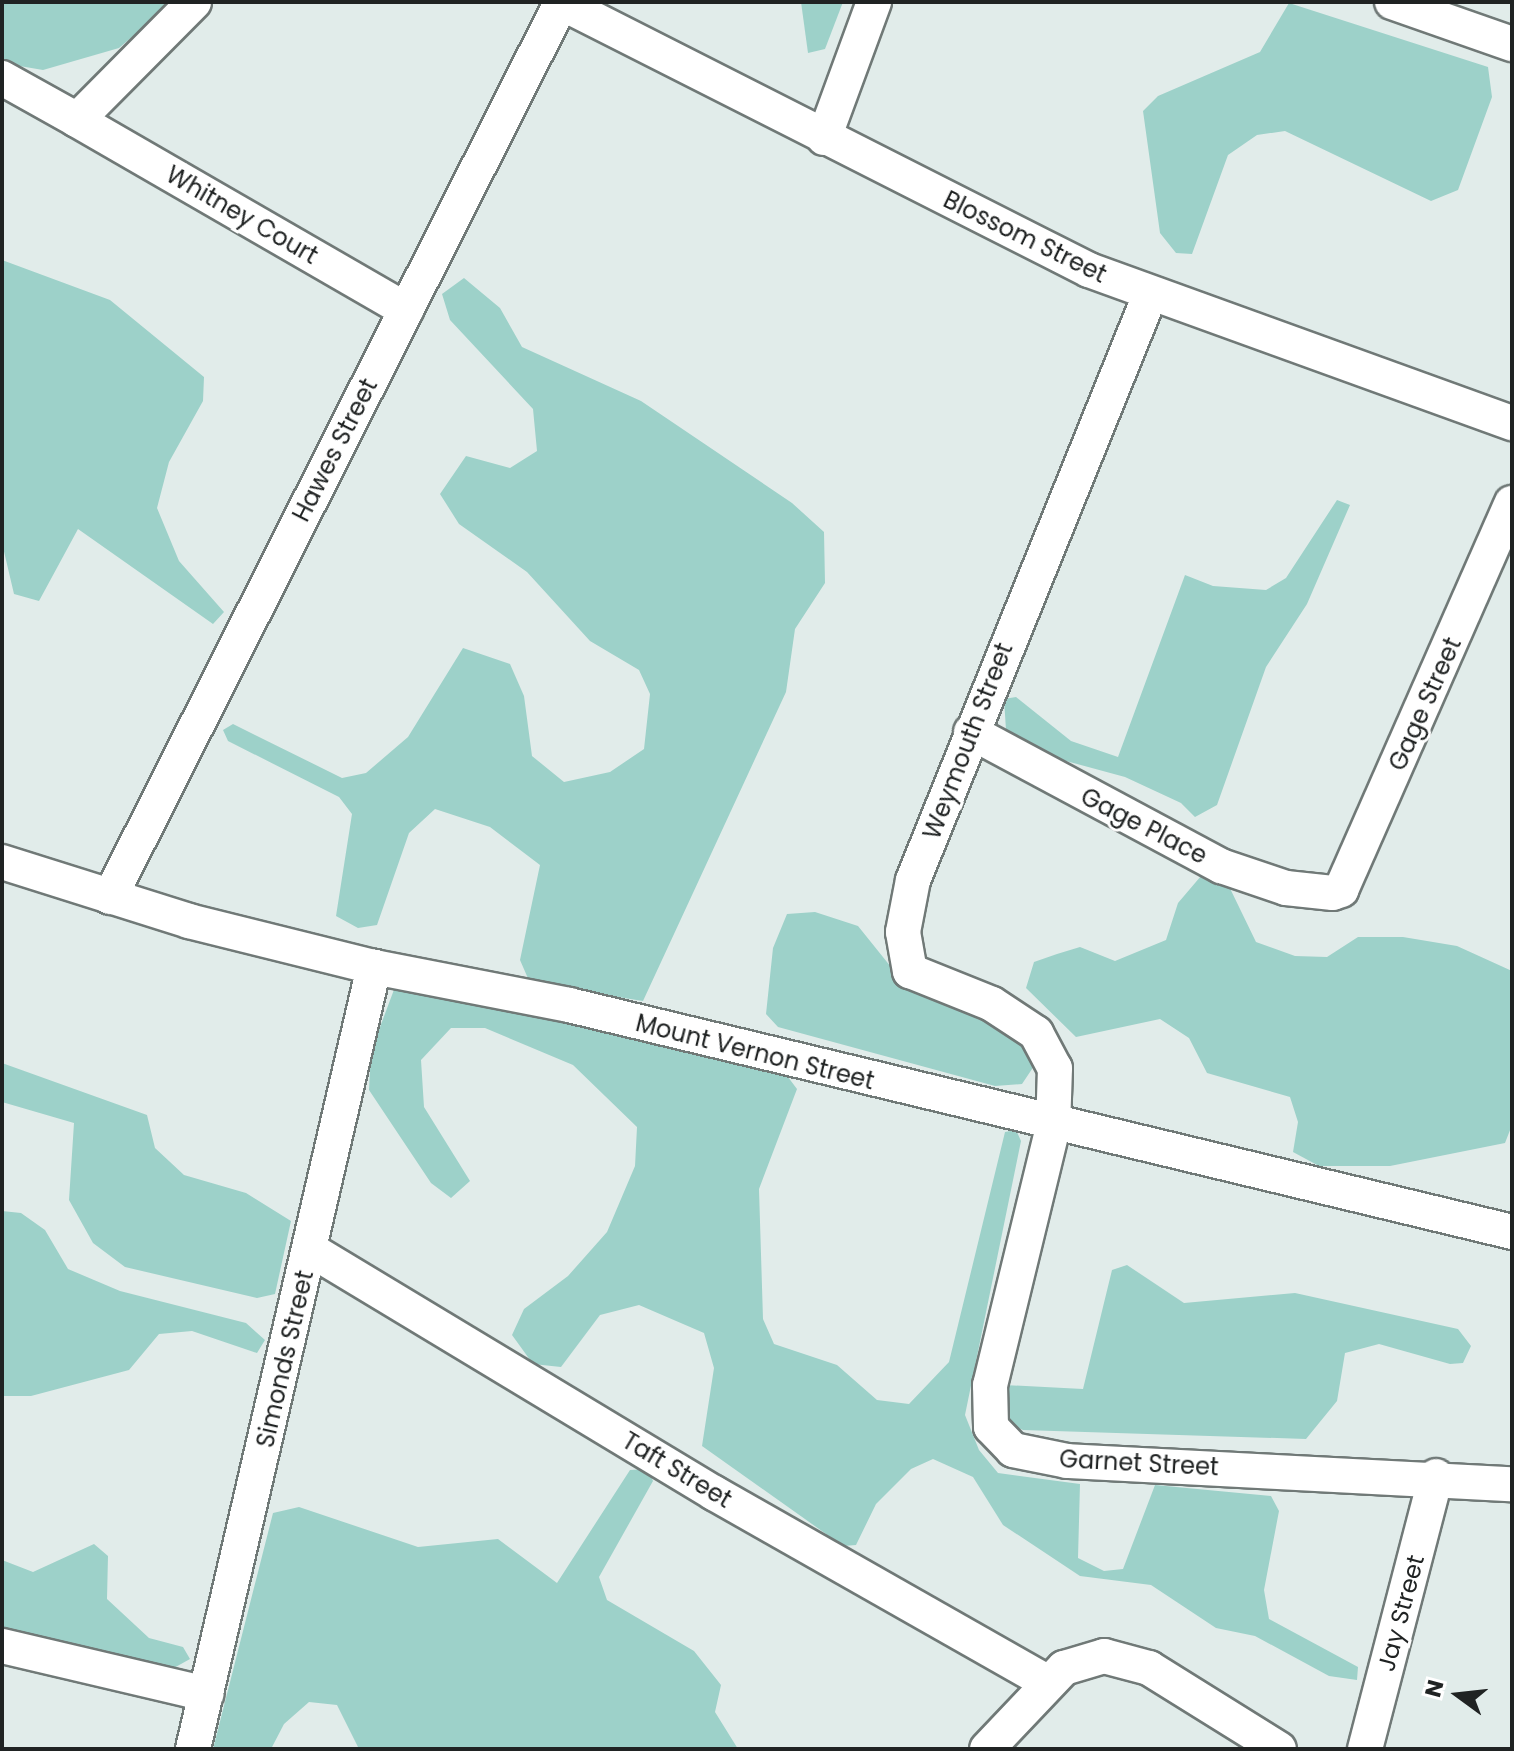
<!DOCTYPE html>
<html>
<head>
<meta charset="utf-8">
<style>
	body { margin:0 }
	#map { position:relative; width:1514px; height:1751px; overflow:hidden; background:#e1ecea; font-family:Poppins,sans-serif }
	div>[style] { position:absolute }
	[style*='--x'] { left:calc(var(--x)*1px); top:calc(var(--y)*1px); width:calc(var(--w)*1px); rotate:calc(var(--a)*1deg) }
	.green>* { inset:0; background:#9dd1c9 }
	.roads { filter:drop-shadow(2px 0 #707977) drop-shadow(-2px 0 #707977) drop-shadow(0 2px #707977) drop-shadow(0 -2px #707977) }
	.minor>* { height:34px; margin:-17px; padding:0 17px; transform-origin:17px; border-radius:17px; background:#fff }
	span { translate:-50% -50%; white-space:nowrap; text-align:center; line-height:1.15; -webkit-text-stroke:6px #fff; paint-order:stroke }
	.street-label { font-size:24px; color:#202323 }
	.frame { position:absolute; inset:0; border:4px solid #202323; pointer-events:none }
	.north { position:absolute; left:1418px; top:1655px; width:80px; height:80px; -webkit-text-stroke:6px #fff; paint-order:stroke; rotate:285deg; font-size:22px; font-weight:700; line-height:32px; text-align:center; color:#202323 }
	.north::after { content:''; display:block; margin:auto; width:28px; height:36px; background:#202323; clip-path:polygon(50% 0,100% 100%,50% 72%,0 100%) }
</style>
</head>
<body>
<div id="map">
	<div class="green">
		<div style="clip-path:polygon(2px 2px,173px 2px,119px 48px,43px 70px,2px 63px)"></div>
		<div style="clip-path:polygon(801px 2px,843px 2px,825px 49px,808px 53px)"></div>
		<div style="clip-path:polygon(1289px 3px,1488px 67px,1492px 97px,1458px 190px,1431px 201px,1285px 131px,1257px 135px,1228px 155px,1192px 254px,1176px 253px,1160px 233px,1143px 111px,1158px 96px,1260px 52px)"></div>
		<div style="clip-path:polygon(2px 260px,110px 300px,204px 377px,203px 401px,169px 462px,157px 508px,179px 561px,224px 612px,213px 624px,78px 529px,39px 601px,14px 594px,2px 543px)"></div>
		<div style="clip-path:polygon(464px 278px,500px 308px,522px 347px,641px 401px,792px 503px,824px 532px,825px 583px,795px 629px,786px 692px,643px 1001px,530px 983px,520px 960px,540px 865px,490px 827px,435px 809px,409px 833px,377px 925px,358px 928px,336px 916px,352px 814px,339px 797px,228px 741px,223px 730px,233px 724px,342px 778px,366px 773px,408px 737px,463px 648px,510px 664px,524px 696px,532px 756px,564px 782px,610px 772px,644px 749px,650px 694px,639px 670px,590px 641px,527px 572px,459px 524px,440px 494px,466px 456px,510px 468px,537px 451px,533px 409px,450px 320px,442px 294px)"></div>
		<div style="clip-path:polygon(1337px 500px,1350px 505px,1307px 604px,1266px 667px,1217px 805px,1195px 817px,1181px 803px,1125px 777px,1033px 752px,1006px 730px,1004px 699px,1016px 697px,1071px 741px,1118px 757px,1185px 575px,1213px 586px,1266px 590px,1286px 578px)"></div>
		<div style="clip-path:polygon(1201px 876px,1224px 876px,1256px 942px,1295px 956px,1327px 957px,1358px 937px,1403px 937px,1457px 946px,1512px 971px,1512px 1125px,1505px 1143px,1390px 1166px,1319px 1166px,1293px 1152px,1298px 1122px,1290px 1097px,1207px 1073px,1189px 1038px,1160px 1019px,1076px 1037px,1026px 988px,1034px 962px,1057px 954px,1080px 947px,1115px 961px,1166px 940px,1178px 903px)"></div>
		<div style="clip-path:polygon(815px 912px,858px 926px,895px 972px,1010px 1031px,1028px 1047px,1034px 1066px,1022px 1084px,995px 1086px,778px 1027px,766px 1014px,773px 948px,787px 914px)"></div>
		<div style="clip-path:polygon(411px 983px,788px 1077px,797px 1089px,759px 1189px,763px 1319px,774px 1344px,837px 1365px,877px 1400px,909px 1404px,949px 1362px,1005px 1132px,1016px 1130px,1021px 1141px,965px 1415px,979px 1450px,998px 1473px,1080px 1484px,1078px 1558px,1104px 1571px,1123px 1569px,1155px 1485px,1271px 1496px,1279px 1511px,1264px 1590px,1269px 1619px,1358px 1667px,1357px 1680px,1329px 1676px,1255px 1636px,1216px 1628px,1151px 1585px,1080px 1576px,1003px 1525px,973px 1477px,933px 1459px,911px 1469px,876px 1504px,856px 1545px,843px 1546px,702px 1446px,714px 1368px,704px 1333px,639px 1305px,600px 1315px,561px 1367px,533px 1364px,512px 1335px,524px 1309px,568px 1276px,607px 1232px,635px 1166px,637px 1127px,573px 1065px,485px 1028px,451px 1028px,421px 1060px,424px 1107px,470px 1181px,451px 1198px,431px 1183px,369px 1090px,371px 1051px,395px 987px)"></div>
		<div style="clip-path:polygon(2px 1063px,147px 1115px,155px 1148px,184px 1175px,246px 1193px,291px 1221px,275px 1294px,257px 1298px,125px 1267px,93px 1243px,69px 1200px,74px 1123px,2px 1102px)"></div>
		<div style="clip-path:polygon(2px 1211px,21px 1213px,45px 1230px,68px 1269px,120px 1291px,246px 1323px,265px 1340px,257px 1353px,192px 1331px,159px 1334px,129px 1370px,31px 1396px,2px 1396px)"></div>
		<div style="clip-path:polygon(1127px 1265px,1184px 1303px,1295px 1293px,1458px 1329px,1471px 1346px,1463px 1363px,1450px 1364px,1379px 1344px,1345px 1353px,1337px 1401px,1306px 1439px,1023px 1430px,1005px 1422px,1004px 1385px,1083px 1389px,1112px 1270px)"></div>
		<div style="clip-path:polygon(648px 1469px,653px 1481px,599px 1577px,607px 1600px,694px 1651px,721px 1685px,715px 1712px,738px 1749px,359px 1749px,337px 1705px,309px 1702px,284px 1724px,271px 1749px,213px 1749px,273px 1513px,299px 1507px,418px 1547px,498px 1539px,557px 1583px,630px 1470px)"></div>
		<div style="clip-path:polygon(94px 1544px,108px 1556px,107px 1599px,149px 1638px,183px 1647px,190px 1659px,172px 1669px,2px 1632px,2px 1560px,33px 1572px)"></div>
	</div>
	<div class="roads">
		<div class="minor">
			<div style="--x:560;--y:2;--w:593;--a:26.87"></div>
			<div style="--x:1089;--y:270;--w:450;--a:19.9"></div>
			<div style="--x:1392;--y:2;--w:127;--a:19.3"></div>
			<div style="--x:2;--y:78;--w:86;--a:29.2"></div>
			<div style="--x:77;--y:120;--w:166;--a:-45.2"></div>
			<div style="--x:77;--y:120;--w:380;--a:30"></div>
			<div style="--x:824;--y:138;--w:145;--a:-69.8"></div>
			<div style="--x:1150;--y:295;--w:631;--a:112.05"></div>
			<div style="--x:913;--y:880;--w:53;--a:100.9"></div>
			<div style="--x:903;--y:932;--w:40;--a:80"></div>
			<div style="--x:910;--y:971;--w:88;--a:21.9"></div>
			<div style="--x:992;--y:1004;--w:53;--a:33.4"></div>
			<div style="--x:1036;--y:1033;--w:40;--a:62"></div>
			<div style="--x:1055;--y:1068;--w:59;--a:91.9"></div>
			<div style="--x:1053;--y:1127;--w:266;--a:103.7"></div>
			<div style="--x:990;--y:1385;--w:42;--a:88.6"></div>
			<div style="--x:991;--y:1427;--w:32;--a:46"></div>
			<div style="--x:1013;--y:1450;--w:55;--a:11.5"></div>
			<div style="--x:1067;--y:1461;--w:446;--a:3"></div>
			<div style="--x:971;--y:732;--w:284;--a:28.2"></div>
			<div style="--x:1221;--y:866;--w:69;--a:18.7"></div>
			<div style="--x:1286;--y:888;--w:47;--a:6.1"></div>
			<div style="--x:1333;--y:893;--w:9;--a:-21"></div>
			<div style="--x:1341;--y:890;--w:423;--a:-66.2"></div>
			<div style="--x:2;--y:862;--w:196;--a:17.5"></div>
			<div style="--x:189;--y:921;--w:191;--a:14"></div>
			<div style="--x:374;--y:967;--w:199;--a:11"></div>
			<div style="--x:569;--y:1005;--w:970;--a:13.53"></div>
			<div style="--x:110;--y:897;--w:1001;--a:-63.23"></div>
			<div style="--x:311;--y:1250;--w:471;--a:31.1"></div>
			<div style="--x:714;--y:1493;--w:383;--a:29.6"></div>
			<div style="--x:2;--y:1646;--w:210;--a:13.2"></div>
			<div style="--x:193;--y:1749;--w:803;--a:-76.97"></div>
			<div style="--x:987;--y:1749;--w:112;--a:-46.5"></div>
			<div style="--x:1064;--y:1668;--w:42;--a:-16.7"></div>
			<div style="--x:1104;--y:1656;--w:47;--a:14.9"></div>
			<div style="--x:1149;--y:1668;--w:153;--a:31.9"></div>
			<div style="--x:1365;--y:1749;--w:282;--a:-75.4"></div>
		</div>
	</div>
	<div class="street-label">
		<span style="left:242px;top:215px;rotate:30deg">Whitney Court</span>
		<span style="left:1025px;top:237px;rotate:26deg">Blossom Street</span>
		<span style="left:335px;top:450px;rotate:-63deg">Hawes Street</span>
		<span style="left:1425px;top:704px;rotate:-66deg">Gage Street</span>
		<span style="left:968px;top:741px;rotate:-69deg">Weymouth Street</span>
		<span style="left:1144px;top:826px;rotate:27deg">Gage Place</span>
		<span style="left:755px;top:1052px;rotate:14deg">Mount Vernon Street</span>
		<span style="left:285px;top:1359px;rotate:-77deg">Simonds Street</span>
		<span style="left:1139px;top:1463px;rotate:3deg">Garnet Street</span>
		<span style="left:677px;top:1470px;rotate:31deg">Taft Street</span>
		<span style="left:1401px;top:1613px;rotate:-75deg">Jay Street</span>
	</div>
	<div class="frame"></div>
	<div class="north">N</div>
</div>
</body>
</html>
